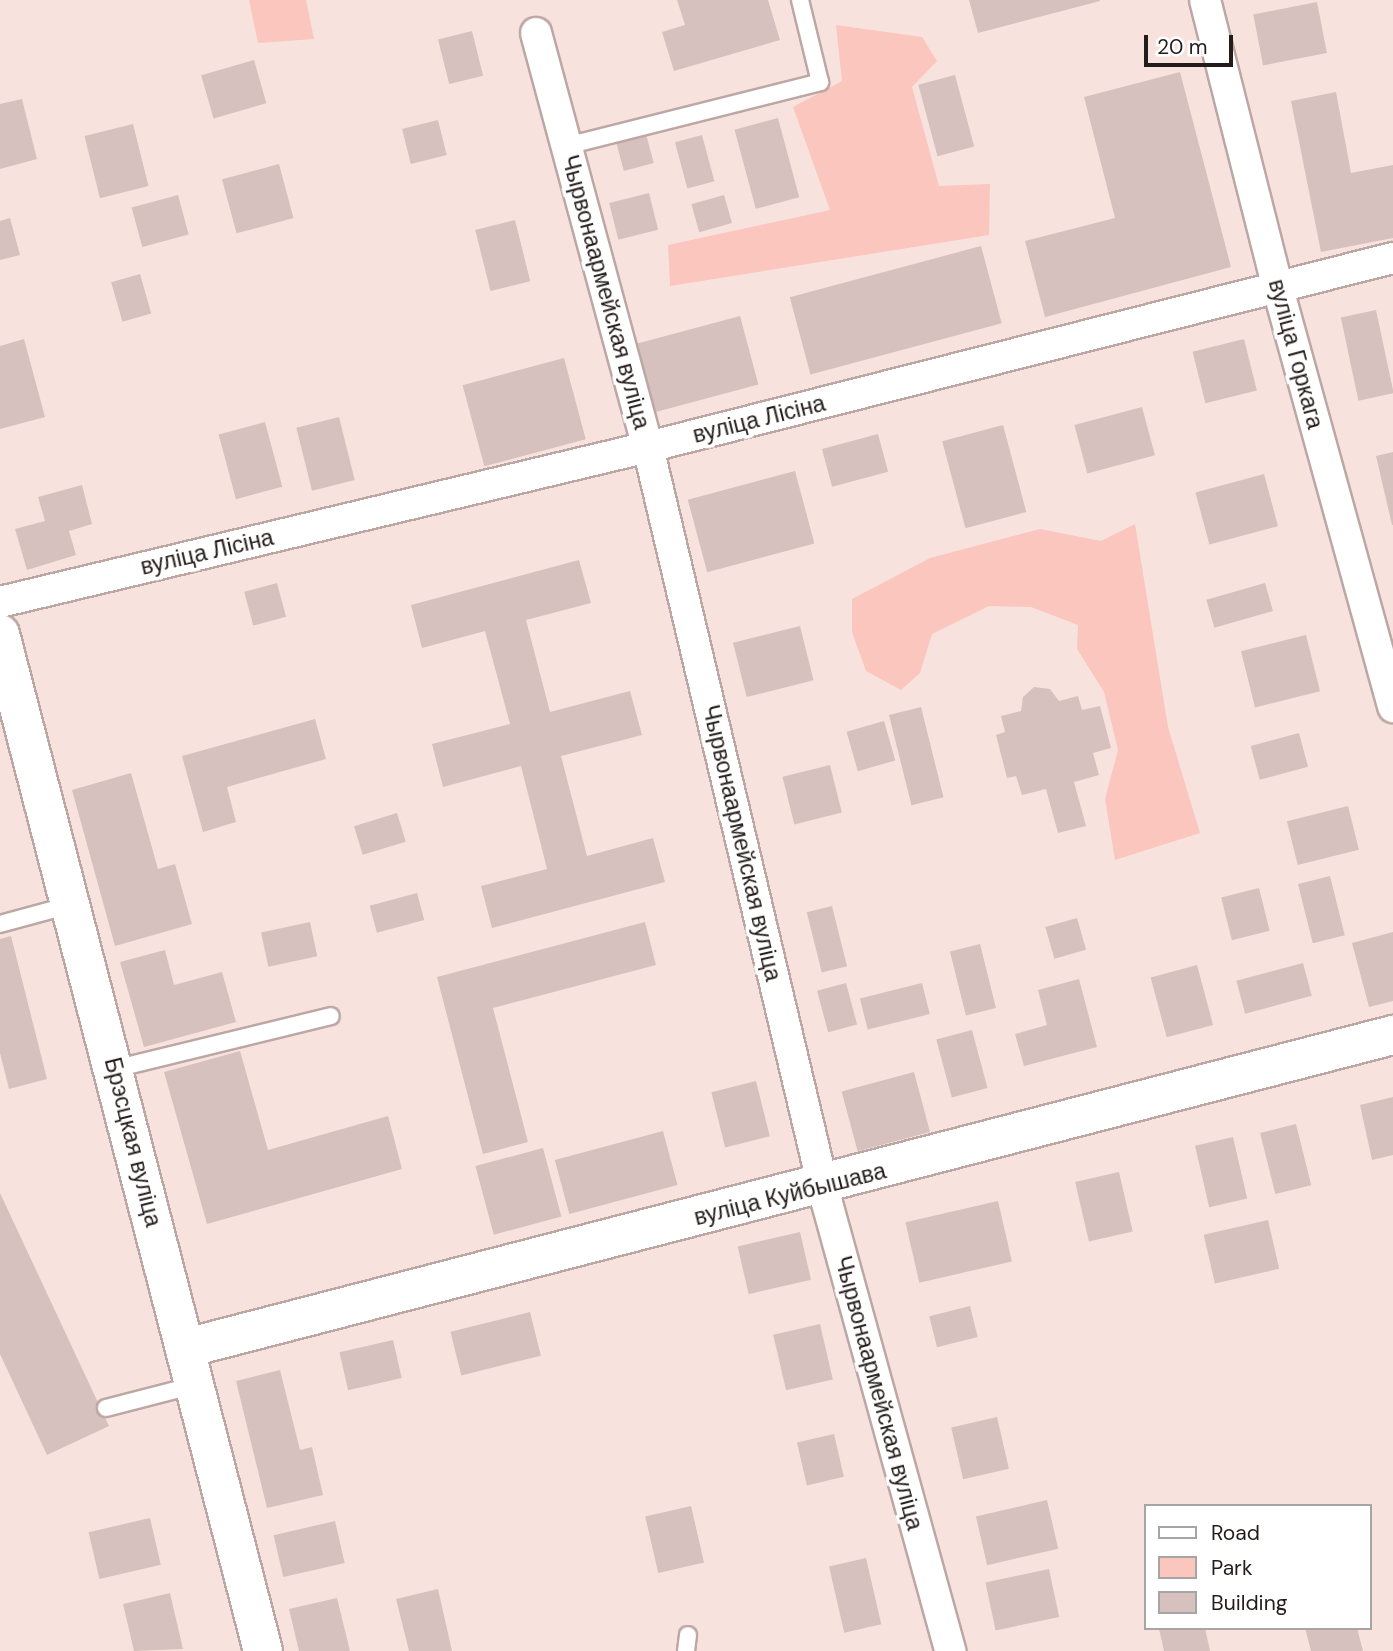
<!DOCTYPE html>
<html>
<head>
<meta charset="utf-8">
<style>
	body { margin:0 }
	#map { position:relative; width:1393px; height:1651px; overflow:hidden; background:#f8e2de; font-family:"DM Sans",sans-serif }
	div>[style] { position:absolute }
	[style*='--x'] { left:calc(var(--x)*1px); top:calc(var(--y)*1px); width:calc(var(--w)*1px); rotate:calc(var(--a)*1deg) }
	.green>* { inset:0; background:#fbc6be }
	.building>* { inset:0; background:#d7c1be; transform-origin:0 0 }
	.roads { filter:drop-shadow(2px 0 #bca7a4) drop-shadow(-2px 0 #bca7a4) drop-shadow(0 2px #bca7a4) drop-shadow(0 -2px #bca7a4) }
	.lane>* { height:16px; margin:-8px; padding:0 8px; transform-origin:8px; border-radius:8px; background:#fff }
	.street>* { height:30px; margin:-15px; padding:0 15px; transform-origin:15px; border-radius:15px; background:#fff }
	.secondary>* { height:38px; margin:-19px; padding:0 19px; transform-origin:19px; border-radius:19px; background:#fff }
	span { translate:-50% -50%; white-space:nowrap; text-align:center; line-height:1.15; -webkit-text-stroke:7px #fff; paint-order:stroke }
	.street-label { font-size:23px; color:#241c1b }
	.legend { position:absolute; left:1144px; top:1504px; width:228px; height:126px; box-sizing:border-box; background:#fff; border:2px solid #a7a4a4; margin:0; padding:9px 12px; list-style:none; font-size:21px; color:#241c1b }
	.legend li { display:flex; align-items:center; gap:14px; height:35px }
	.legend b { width:35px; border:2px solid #a7a4a4 }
	.scale { position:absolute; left:1144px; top:35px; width:89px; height:32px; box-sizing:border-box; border:4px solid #241c1b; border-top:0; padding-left:9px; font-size:21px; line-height:24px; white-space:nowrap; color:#241c1b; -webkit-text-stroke:5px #fff; paint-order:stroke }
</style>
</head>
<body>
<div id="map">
	<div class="green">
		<div style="clip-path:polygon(249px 0,306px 0,314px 39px,258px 43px)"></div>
		<div style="clip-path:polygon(836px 25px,922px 37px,937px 61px,912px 87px,939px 186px,990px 184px,989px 235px,670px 286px,668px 245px,830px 210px,793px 107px,842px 81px)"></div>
		<div style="clip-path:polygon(1135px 524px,1168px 727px,1200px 833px,1115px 860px,1105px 799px,1118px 750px,1104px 692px,1077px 649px,1078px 625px,1031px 607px,989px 606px,932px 634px,920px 673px,901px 690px,866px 671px,852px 632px,852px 599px,930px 558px,1040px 529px,1101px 541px)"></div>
	</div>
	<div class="building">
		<div style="clip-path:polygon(677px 0,768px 0,780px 40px,674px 71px,662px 32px,685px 25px)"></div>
		<div style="clip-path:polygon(969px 0,1100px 0,1100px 1px,978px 33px)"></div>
		<div style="left:1317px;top:2px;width:52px;height:65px;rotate:79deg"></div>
		<div style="left:472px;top:31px;width:46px;height:35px;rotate:76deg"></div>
		<div style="left:254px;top:60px;width:45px;height:55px;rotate:74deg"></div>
		<div style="clip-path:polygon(1180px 72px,1231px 267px,1045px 317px,1025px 241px,1115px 218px,1084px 97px)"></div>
		<div style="left:955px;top:75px;width:74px;height:38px;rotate:75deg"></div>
		<div style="clip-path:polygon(1336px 92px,1351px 173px,1393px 165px,1393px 238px,1321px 252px,1291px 101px)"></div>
		<div style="clip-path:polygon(22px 99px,37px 159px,0 169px,0 104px)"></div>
		<div style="left:778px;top:118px;width:82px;height:45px;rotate:75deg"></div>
		<div style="left:438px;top:120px;width:36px;height:37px;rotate:76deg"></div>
		<div style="left:133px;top:124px;width:64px;height:50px;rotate:76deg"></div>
		<div style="left:646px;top:134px;width:30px;height:31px;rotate:75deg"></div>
		<div style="left:702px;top:135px;width:48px;height:28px;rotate:75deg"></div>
		<div style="left:279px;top:164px;width:56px;height:59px;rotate:75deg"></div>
		<div style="left:649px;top:193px;width:38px;height:41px;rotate:76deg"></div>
		<div style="left:178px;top:195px;width:41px;height:48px;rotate:75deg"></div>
		<div style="left:724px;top:195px;width:29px;height:34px;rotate:74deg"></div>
		<div style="clip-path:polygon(10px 218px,20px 255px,0 260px,0 221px)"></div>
		<div style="left:515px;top:220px;width:63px;height:41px;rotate:76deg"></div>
		<div style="left:981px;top:246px;width:80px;height:198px;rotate:75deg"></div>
		<div style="left:140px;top:274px;width:41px;height:30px;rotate:74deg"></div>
		<div style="left:1376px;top:310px;width:85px;height:36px;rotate:78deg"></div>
		<div style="left:740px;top:316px;width:71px;height:111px;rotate:75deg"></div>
		<div style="clip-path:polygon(24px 339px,45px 417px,0 429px,0 346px)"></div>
		<div style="left:1244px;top:339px;width:53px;height:53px;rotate:76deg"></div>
		<div style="left:564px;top:358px;width:84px;height:105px;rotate:75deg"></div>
		<div style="left:1142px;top:407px;width:50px;height:70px;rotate:75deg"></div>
		<div style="left:339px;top:417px;width:65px;height:44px;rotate:76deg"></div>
		<div style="left:265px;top:422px;width:67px;height:48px;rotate:75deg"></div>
		<div style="left:1003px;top:425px;width:90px;height:63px;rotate:75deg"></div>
		<div style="left:878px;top:434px;width:39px;height:58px;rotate:75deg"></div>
		<div style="clip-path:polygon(1393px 452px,1393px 525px,1392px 525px,1376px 456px)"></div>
		<div style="left:795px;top:471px;width:75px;height:111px;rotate:75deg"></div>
		<div style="left:1264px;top:474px;width:54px;height:71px;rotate:75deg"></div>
		<div style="clip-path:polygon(82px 485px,92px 524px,69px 531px,76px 555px,27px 570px,15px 529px,45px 521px,38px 497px)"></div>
		<div style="clip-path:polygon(579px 560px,591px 603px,526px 620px,550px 712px,630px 691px,642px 735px,561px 756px,587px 856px,653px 838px,665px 882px,492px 928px,481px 886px,547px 869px,521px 766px,443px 787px,432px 744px,510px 724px,485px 631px,422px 648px,411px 605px)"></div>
		<div style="left:277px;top:583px;width:35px;height:34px;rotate:75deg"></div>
		<div style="left:1265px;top:583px;width:29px;height:61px;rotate:74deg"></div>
		<div style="left:800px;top:626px;width:56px;height:69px;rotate:76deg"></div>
		<div style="left:1306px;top:635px;width:58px;height:67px;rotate:76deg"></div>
		<div style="clip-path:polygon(1034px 687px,1050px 689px,1059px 701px,1078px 696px,1082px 710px,1100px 706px,1111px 748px,1093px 753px,1099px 775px,1074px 782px,1086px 826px,1058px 833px,1046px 789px,1022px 795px,1016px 776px,1007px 778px,996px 735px,1005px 732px,1001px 716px,1021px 711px,1023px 697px)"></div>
		<div style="left:921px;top:707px;width:93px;height:33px;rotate:76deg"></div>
		<div style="clip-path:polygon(315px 719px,326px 759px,227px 787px,236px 822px,203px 832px,182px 756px)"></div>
		<div style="left:884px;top:721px;width:41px;height:39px;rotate:74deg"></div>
		<div style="left:1299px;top:733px;width:35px;height:50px;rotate:75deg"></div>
		<div style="left:830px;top:765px;width:49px;height:49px;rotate:76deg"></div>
		<div style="clip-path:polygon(131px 773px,158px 869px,175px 864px,192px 924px,115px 946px,72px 790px)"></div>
		<div style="left:1348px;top:806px;width:45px;height:63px;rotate:76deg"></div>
		<div style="left:397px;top:813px;width:30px;height:45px;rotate:73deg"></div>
		<div style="left:1330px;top:876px;width:61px;height:33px;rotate:76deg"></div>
		<div style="left:1259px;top:888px;width:44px;height:39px;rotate:76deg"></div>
		<div style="left:417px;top:893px;width:28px;height:49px;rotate:75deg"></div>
		<div style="left:832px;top:906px;width:62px;height:26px;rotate:76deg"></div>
		<div style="left:1077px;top:918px;width:33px;height:33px;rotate:74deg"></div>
		<div style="left:310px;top:922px;width:35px;height:50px;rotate:78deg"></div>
		<div style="clip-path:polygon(645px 922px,656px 965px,493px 1008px,528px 1142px,483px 1154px,437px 977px)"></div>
		<div style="clip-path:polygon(1393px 932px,1393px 1001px,1369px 1007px,1352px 943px)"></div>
		<div style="clip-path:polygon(11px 936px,47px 1079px,9px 1089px,0 1053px,0 939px)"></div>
		<div style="left:980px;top:944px;width:66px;height:31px;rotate:76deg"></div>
		<div style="clip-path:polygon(165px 950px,174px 985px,222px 972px,236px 1022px,144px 1047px,120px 962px)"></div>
		<div style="left:1303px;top:963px;width:34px;height:69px;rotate:75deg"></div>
		<div style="left:1197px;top:965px;width:62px;height:48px;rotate:75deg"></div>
		<div style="clip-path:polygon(1079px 979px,1097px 1047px,1024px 1066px,1015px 1034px,1047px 1025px,1038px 990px)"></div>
		<div style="left:846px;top:983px;width:43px;height:30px;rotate:75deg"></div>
		<div style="left:922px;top:983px;width:32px;height:64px;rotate:76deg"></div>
		<div style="left:972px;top:1030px;width:60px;height:37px;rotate:75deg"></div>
		<div style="clip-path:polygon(240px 1051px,268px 1150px,388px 1116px,402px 1169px,207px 1224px,164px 1072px)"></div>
		<div style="left:914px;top:1072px;width:62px;height:75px;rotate:75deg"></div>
		<div style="left:756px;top:1081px;width:57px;height:46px;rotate:76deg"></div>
		<div style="clip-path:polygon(1393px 1097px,1393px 1155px,1372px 1160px,1360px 1105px)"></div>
		<div style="left:1296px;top:1124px;width:63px;height:37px;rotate:76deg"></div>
		<div style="left:663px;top:1131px;width:56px;height:112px;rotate:75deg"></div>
		<div style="left:1233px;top:1137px;width:63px;height:39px;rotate:77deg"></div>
		<div style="left:543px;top:1148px;width:71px;height:70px;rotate:75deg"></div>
		<div style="left:1119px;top:1172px;width:61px;height:45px;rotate:77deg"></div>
		<div style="clip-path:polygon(0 1193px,109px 1426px,47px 1455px,0 1354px)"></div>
		<div style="left:998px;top:1201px;width:62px;height:95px;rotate:77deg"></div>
		<div style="left:1268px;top:1220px;width:50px;height:66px;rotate:77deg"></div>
		<div style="left:800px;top:1232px;width:49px;height:64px;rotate:77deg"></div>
		<div style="left:970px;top:1306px;width:32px;height:42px;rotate:76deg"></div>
		<div style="left:530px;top:1312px;width:45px;height:82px;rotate:76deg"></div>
		<div style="left:820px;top:1324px;width:57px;height:48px;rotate:77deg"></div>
		<div style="left:393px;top:1340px;width:39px;height:55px;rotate:77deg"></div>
		<div style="clip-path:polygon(280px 1370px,300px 1450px,312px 1447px,323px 1495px,267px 1508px,236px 1381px)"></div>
		<div style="left:997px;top:1417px;width:53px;height:47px;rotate:77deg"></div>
		<div style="left:834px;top:1434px;width:44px;height:38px;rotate:77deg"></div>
		<div style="left:1047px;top:1500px;width:50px;height:73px;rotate:77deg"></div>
		<div style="left:691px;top:1506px;width:58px;height:47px;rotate:77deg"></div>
		<div style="left:150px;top:1518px;width:48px;height:63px;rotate:77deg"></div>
		<div style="left:335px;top:1521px;width:43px;height:63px;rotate:77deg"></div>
		<div style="left:866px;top:1558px;width:68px;height:38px;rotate:77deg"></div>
		<div style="left:1049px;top:1569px;width:49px;height:65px;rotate:78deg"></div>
		<div style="clip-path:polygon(438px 1589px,452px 1651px,409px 1651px,396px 1599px)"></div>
		<div style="clip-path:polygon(170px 1593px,183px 1649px,134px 1651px,123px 1604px)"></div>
		<div style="clip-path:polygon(337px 1598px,350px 1651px,299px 1651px,289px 1609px)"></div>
		<div style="clip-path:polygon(1205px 1628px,1210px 1651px,1164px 1651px,1159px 1629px)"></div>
		<div style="clip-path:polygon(1305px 1628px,1357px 1628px,1363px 1651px,1311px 1651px)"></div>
	</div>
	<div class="roads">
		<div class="lane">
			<div style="--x:566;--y:146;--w:262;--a:-14.1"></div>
			<div style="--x:820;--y:82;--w:84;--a:-103.7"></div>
			<div style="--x:0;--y:924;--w:73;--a:-15.2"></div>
			<div style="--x:114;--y:1069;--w:223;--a:-13.7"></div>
			<div style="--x:106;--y:1408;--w:92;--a:-14.5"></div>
			<div style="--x:686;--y:1651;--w:16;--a:-83"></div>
		</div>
		<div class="street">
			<div style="--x:1205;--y:0;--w:294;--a:75.8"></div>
			<div style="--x:1277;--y:285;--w:438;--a:74.6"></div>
			<div style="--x:536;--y:33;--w:429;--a:74.9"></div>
			<div style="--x:648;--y:447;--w:777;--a:76.68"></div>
			<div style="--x:827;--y:1203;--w:465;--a:74.6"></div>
			<div style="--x:0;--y:602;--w:666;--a:-13.45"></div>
			<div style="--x:648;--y:447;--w:769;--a:-14.24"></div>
		</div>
		<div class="secondary">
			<div style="--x:0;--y:634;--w:1050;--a:75.5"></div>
			<div style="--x:186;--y:1348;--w:1247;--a:-14.54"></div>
		</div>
	</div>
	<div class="street-label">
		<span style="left:606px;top:292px;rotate:75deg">Чырвонаармейская вуліца</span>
		<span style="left:1296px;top:354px;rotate:75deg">вуліца Горкага</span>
		<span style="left:759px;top:419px;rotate:-14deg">вуліца Лісіна</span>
		<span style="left:207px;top:552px;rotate:-13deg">вуліца Лісіна</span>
		<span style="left:742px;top:843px;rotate:77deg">Чырвонаармейская вуліца</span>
		<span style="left:133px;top:1142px;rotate:76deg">Брэсцкая вуліца</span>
		<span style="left:790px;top:1194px;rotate:-14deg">вуліца Куйбышава</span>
		<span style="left:879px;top:1393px;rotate:75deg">Чырвонаармейская вуліца</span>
	</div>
	<ul class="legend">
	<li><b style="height:9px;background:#fff"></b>Road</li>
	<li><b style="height:19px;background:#fbc6be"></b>Park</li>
	<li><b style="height:19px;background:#d7c1be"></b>Building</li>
	</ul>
	<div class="scale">20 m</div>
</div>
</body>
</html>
